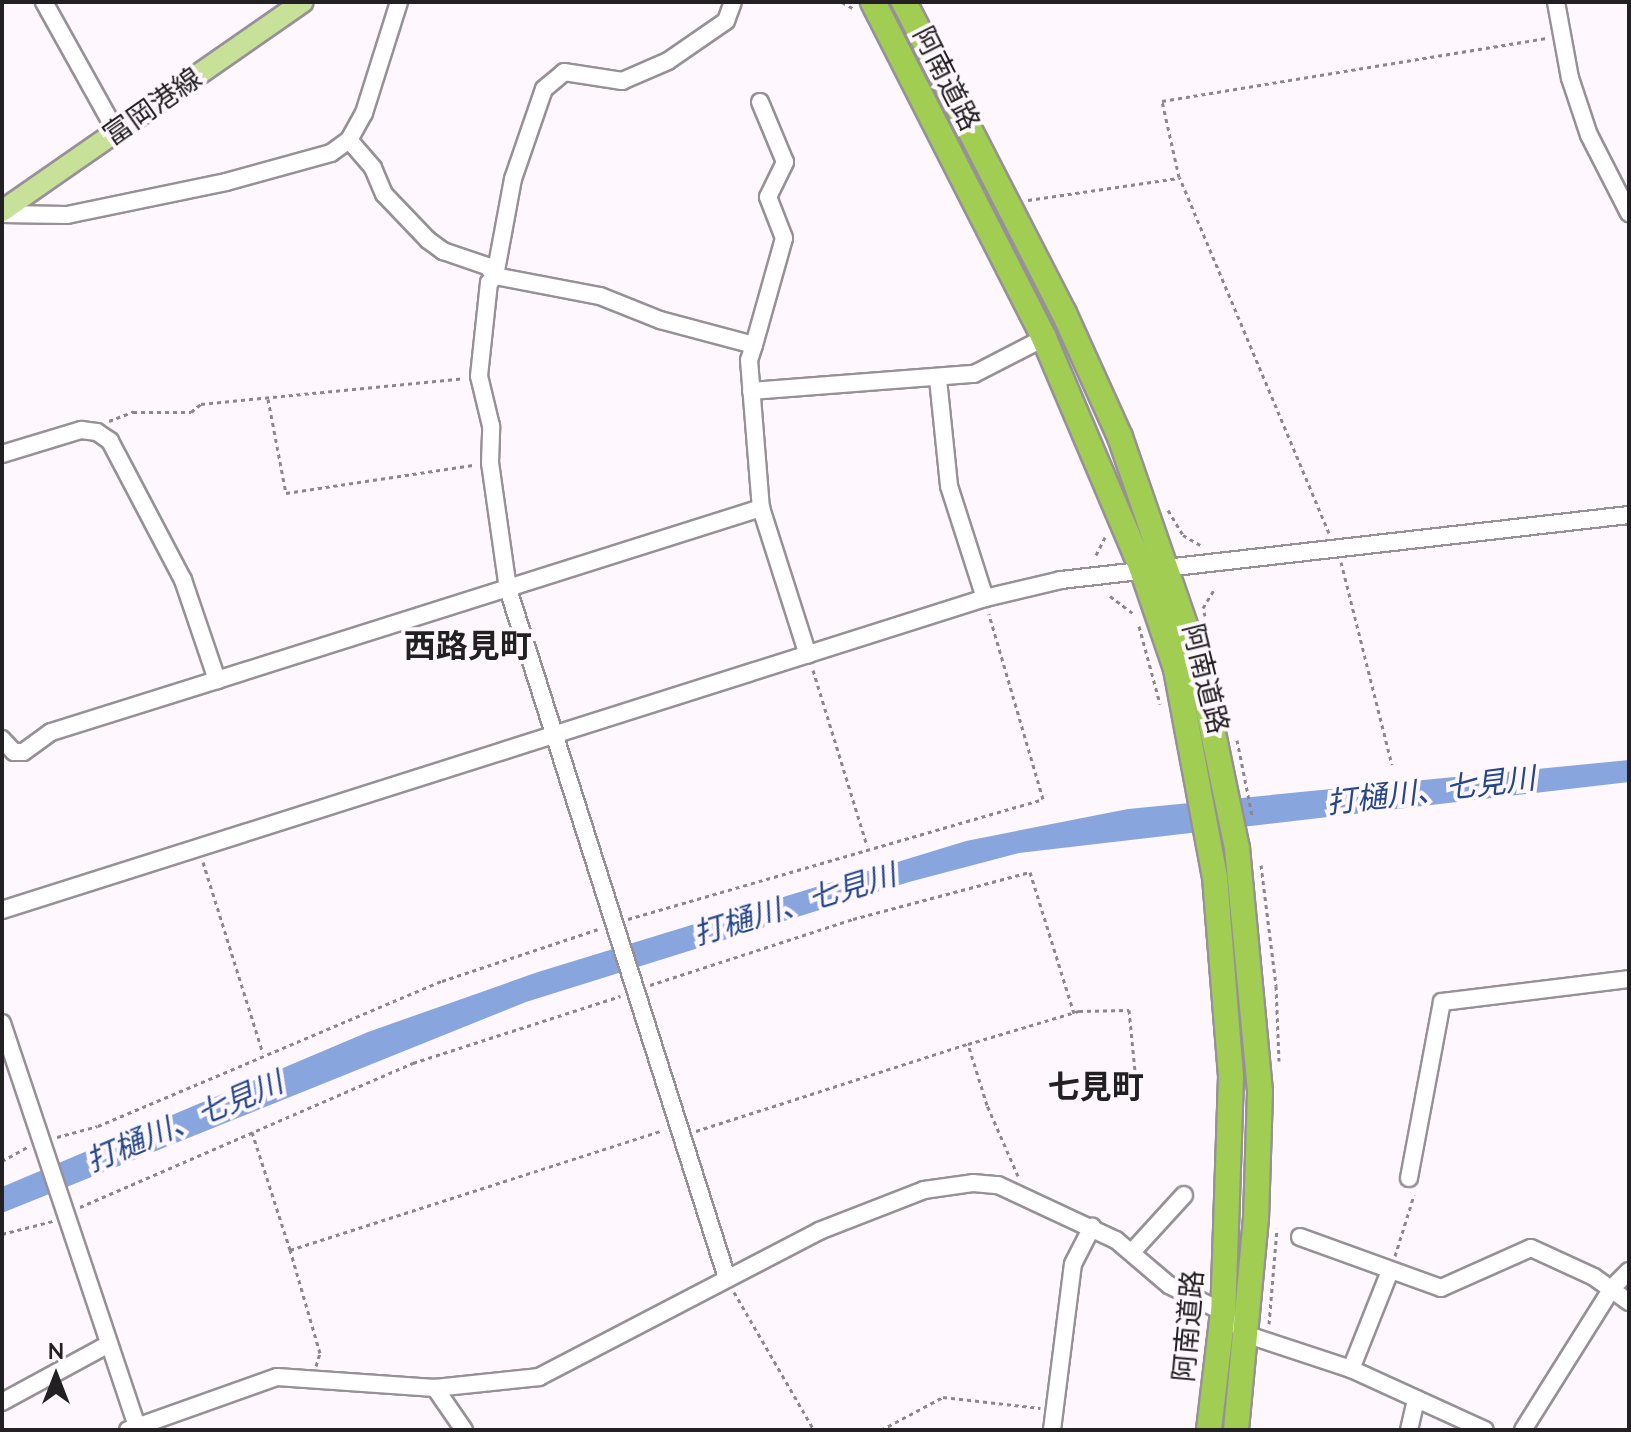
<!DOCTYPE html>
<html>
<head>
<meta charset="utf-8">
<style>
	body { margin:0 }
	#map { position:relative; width:1631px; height:1432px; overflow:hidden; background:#fef8fe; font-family:"Nunito Sans","Noto Sans JP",sans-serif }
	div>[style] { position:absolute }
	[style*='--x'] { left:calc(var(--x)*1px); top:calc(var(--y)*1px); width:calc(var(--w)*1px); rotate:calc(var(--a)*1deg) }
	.water>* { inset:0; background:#88a5de }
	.path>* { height:3px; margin-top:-1.5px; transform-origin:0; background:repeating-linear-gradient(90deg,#8b878b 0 4px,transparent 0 8px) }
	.roads { filter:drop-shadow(2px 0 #979197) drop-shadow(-2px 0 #979197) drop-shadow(0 2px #979197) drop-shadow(0 -2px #979197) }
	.minor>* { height:16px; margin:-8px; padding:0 8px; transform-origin:8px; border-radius:8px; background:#fff }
	.major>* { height:20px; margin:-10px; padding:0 10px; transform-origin:10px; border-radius:10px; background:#c7e198 }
	.highway>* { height:24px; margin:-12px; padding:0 12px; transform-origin:12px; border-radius:12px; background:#a1cd53 }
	span { translate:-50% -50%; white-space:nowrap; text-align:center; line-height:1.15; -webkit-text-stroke:8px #fef8fe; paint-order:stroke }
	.street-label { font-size:28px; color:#222022 }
	.water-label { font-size:30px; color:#254689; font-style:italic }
	.quarter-label { font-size:32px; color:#222022; font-weight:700 }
	.frame { position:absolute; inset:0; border:4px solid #222022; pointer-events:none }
	.north { position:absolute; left:16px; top:1336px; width:80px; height:80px; -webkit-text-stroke:6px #fef8fe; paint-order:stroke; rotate:0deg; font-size:22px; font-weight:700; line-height:32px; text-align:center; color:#222022 }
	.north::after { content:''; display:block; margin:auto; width:28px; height:36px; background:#222022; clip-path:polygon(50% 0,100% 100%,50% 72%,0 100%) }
</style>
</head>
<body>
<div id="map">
	<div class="water">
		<div style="clip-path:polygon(1629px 760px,1629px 782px,1019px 853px,909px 882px,526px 1002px,2px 1213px,2px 1187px,368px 1032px,538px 972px,966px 841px,1128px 809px)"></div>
	</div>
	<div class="path">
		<div style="--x:842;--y:2;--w:14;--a:30"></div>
		<div style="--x:1028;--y:200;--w:152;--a:-8.3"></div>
		<div style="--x:268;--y:399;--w:96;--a:79.2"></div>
		<div style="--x:286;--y:493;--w:189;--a:-8.5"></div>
		<div style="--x:109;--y:421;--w:26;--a:-21"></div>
		<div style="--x:133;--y:412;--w:58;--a:0"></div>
		<div style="--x:191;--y:412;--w:13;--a:-39"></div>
		<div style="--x:201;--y:404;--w:264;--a:-5.6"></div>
		<div style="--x:1168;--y:510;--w:29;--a:59"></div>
		<div style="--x:1183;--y:535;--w:20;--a:30"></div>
		<div style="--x:1329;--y:533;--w:386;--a:-112.8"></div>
		<div style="--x:1179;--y:177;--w:78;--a:-102.6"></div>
		<div style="--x:1162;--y:101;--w:391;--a:-9.3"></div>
		<div style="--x:1096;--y:555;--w:20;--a:-63"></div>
		<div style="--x:1341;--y:562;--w:209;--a:75.9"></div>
		<div style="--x:1110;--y:596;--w:31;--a:37"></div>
		<div style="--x:1205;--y:616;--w:8;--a:-104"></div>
		<div style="--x:1203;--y:608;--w:23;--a:-59"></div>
		<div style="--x:1139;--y:626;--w:81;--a:74.9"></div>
		<div style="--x:813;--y:670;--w:184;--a:72.9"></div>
		<div style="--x:1237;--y:740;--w:76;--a:78.7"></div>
		<div style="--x:203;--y:862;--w:200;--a:72.6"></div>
		<div style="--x:1261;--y:865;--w:122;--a:82.9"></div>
		<div style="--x:1276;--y:986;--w:75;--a:87.7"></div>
		<div style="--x:628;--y:919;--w:432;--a:-16.1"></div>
		<div style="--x:1043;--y:799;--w:193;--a:-106.3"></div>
		<div style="--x:650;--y:985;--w:213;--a:-18"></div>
		<div style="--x:853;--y:919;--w:183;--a:-14.9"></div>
		<div style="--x:1030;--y:872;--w:148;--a:72.7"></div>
		<div style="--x:696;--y:1131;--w:285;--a:-17.8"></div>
		<div style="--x:252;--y:1132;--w:124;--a:72.1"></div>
		<div style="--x:57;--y:1137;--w:42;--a:-15"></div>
		<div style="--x:98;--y:1126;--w:373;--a:-22.9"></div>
		<div style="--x:442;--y:981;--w:164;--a:-18.4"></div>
		<div style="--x:2;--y:1161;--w:29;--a:-29"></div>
		<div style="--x:1018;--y:1176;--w:77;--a:-113.6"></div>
		<div style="--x:987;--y:1105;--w:64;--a:-107.3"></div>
		<div style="--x:968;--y:1044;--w:116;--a:-16.6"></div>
		<div style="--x:1079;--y:1011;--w:50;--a:-1.1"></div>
		<div style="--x:1129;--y:1010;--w:61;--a:84.4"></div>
		<div style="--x:80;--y:1207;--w:363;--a:-23.4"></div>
		<div style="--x:413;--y:1063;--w:218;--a:-17.9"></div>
		<div style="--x:2;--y:1234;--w:53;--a:-14.3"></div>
		<div style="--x:1395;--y:1256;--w:64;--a:-72.7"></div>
		<div style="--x:734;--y:1292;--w:160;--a:59.9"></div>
		<div style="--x:1269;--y:1324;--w:96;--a:-85.2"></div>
		<div style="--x:316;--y:1366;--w:14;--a:-73"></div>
		<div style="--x:320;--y:1353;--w:107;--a:-106.2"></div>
		<div style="--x:290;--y:1250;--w:392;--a:-17.8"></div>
		<div style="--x:881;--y:1430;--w:70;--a:-28"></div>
		<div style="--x:943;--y:1397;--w:98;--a:6.5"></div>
	</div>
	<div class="roads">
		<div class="minor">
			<div style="--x:44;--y:2;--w:150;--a:60.9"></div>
			<div style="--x:1556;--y:2;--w:77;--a:79.6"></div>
			<div style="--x:1570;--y:78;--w:60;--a:71.6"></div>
			<div style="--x:1589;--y:135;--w:88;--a:62.9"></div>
			<div style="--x:349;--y:140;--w:37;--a:49"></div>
			<div style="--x:373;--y:168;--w:28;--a:67"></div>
			<div style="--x:384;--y:194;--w:64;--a:46.3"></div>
			<div style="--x:428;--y:240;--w:19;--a:36"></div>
			<div style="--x:443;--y:251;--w:46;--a:18.8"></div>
			<div style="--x:487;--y:266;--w:13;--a:51"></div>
			<div style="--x:2;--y:214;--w:65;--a:0.9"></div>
			<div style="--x:67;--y:215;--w:162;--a:-11.7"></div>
			<div style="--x:226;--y:182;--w:109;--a:-15.4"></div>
			<div style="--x:331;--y:153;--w:22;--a:-36"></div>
			<div style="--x:349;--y:140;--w:31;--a:-61"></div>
			<div style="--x:364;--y:113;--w:116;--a:-72.5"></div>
			<div style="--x:495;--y:276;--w:107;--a:10.8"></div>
			<div style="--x:600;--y:296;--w:65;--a:21.8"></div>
			<div style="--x:660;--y:320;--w:97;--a:14.9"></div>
			<div style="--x:754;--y:345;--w:16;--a:108"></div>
			<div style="--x:749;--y:360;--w:148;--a:85.4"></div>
			<div style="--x:761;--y:508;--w:154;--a:72.3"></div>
			<div style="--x:754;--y:345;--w:111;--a:-74.3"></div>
			<div style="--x:784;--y:238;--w:44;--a:-111.3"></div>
			<div style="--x:768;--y:197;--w:39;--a:-64"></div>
			<div style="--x:785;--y:162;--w:65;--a:-112.6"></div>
			<div style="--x:938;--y:379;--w:108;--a:84.1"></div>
			<div style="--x:949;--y:486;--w:118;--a:72.2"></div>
			<div style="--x:751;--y:391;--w:224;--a:-4.4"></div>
			<div style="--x:974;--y:374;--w:79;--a:-27.2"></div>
			<div style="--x:2;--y:454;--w:83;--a:-16.9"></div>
			<div style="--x:81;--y:430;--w:16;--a:7"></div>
			<div style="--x:97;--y:432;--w:16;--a:35"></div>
			<div style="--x:110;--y:441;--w:157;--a:62.3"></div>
			<div style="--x:183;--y:580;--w:106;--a:71.2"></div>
			<div style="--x:217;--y:680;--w:174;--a:162.6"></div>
			<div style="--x:51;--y:732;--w:34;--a:144"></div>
			<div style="--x:23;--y:752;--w:9;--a:180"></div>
			<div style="--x:14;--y:752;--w:18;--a:-133"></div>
			<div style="--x:217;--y:680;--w:571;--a:-17.55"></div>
			<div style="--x:2;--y:910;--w:1031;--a:-17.61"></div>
			<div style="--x:985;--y:598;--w:78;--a:-13.3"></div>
			<div style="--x:1061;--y:580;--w:572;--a:-6.53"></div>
			<div style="--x:2;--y:1023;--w:429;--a:71.5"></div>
			<div style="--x:1409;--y:1178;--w:179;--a:-79.4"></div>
			<div style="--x:1442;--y:1002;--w:188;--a:-7"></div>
			<div style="--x:1300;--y:1237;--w:150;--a:19.9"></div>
			<div style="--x:1441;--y:1288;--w:98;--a:-24"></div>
			<div style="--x:1531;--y:1248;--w:69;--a:24.7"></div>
			<div style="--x:1594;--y:1277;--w:43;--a:35.5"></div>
			<div style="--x:1132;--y:1252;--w:77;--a:-47.6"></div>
			<div style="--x:727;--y:1278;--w:723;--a:-107.63"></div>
			<div style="--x:508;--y:589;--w:127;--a:-98.1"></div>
			<div style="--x:490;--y:463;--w:37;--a:-88"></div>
			<div style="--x:491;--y:426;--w:51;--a:-103.5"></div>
			<div style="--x:479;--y:376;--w:94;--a:-83.9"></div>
			<div style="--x:489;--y:283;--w:9;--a:-49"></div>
			<div style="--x:495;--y:276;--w:99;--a:-79.5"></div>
			<div style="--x:513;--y:179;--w:95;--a:-71"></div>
			<div style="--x:544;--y:89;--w:26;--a:-40"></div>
			<div style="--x:564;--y:72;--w:59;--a:8.8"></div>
			<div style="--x:622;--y:81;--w:50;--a:-23.5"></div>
			<div style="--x:668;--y:61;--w:70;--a:-34.6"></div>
			<div style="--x:726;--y:21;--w:20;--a:-70"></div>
			<div style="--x:1351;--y:1369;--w:105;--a:-68.3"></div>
			<div style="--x:435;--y:1388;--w:51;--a:55.4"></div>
			<div style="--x:2;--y:1402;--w:119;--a:-28.5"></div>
			<div style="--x:128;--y:1430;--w:158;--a:-19.6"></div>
			<div style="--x:277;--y:1377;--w:158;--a:4"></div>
			<div style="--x:435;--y:1388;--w:105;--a:-6"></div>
			<div style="--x:539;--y:1377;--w:316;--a:-27.5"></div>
			<div style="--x:819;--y:1231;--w:113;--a:-21.3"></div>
			<div style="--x:924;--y:1190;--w:49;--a:-8.1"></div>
			<div style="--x:973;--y:1183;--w:25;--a:5"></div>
			<div style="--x:998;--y:1185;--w:130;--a:25"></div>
			<div style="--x:1116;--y:1240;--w:70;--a:40.3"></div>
			<div style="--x:1169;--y:1285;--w:60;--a:26.6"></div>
			<div style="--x:1223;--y:1312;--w:34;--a:43"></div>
			<div style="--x:1248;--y:1335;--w:108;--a:18.3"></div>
			<div style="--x:1351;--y:1369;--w:147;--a:24.5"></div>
			<div style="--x:1052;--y:1430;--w:167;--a:-82.8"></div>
			<div style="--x:1073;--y:1264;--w:42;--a:-62.8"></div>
			<div style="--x:1409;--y:1430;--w:32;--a:-77"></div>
			<div style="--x:1523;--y:1430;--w:168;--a:-57.9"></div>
			<div style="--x:1612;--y:1288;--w:24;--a:-45"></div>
		</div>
		<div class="major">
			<div style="--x:2;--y:211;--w:366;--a:-34.8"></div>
		</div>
		<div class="highway">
			<div style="--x:873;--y:2;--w:377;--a:63"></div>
			<div style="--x:1044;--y:338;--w:251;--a:67"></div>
			<div style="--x:1142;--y:569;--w:106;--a:71.2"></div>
			<div style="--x:1176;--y:669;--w:212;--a:79.4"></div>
			<div style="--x:1215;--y:877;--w:201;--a:85.4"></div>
			<div style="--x:1231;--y:1077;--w:235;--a:91.9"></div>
			<div style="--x:1223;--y:1312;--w:119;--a:96.8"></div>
			<div style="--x:904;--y:2;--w:350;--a:62.8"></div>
			<div style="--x:1064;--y:313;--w:136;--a:65.7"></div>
			<div style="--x:1120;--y:437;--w:241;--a:70.9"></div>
			<div style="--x:1199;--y:665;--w:187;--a:78.3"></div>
			<div style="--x:1237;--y:848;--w:245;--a:84.6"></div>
			<div style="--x:1260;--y:1092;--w:126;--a:91.8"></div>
			<div style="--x:1256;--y:1218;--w:213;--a:95.4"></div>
		</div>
	</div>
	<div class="street-label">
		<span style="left:946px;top:79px;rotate:63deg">阿南道路</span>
		<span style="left:153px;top:107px;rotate:-35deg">富岡港線</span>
		<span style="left:1205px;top:679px;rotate:76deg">阿南道路</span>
		<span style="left:1189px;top:1326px;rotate:-85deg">阿南道路</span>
	</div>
	<div class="water-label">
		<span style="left:1431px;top:792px;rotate:-7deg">打樋川、七見川</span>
		<span style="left:795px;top:906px;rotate:-17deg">打樋川、七見川</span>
		<span style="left:185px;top:1123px;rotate:-23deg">打樋川、七見川</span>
	</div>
	<div class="quarter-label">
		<span style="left:468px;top:647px">西路見町</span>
		<span style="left:1096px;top:1088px">七見町</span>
	</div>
	<div class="frame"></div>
	<div class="north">N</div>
</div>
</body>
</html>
